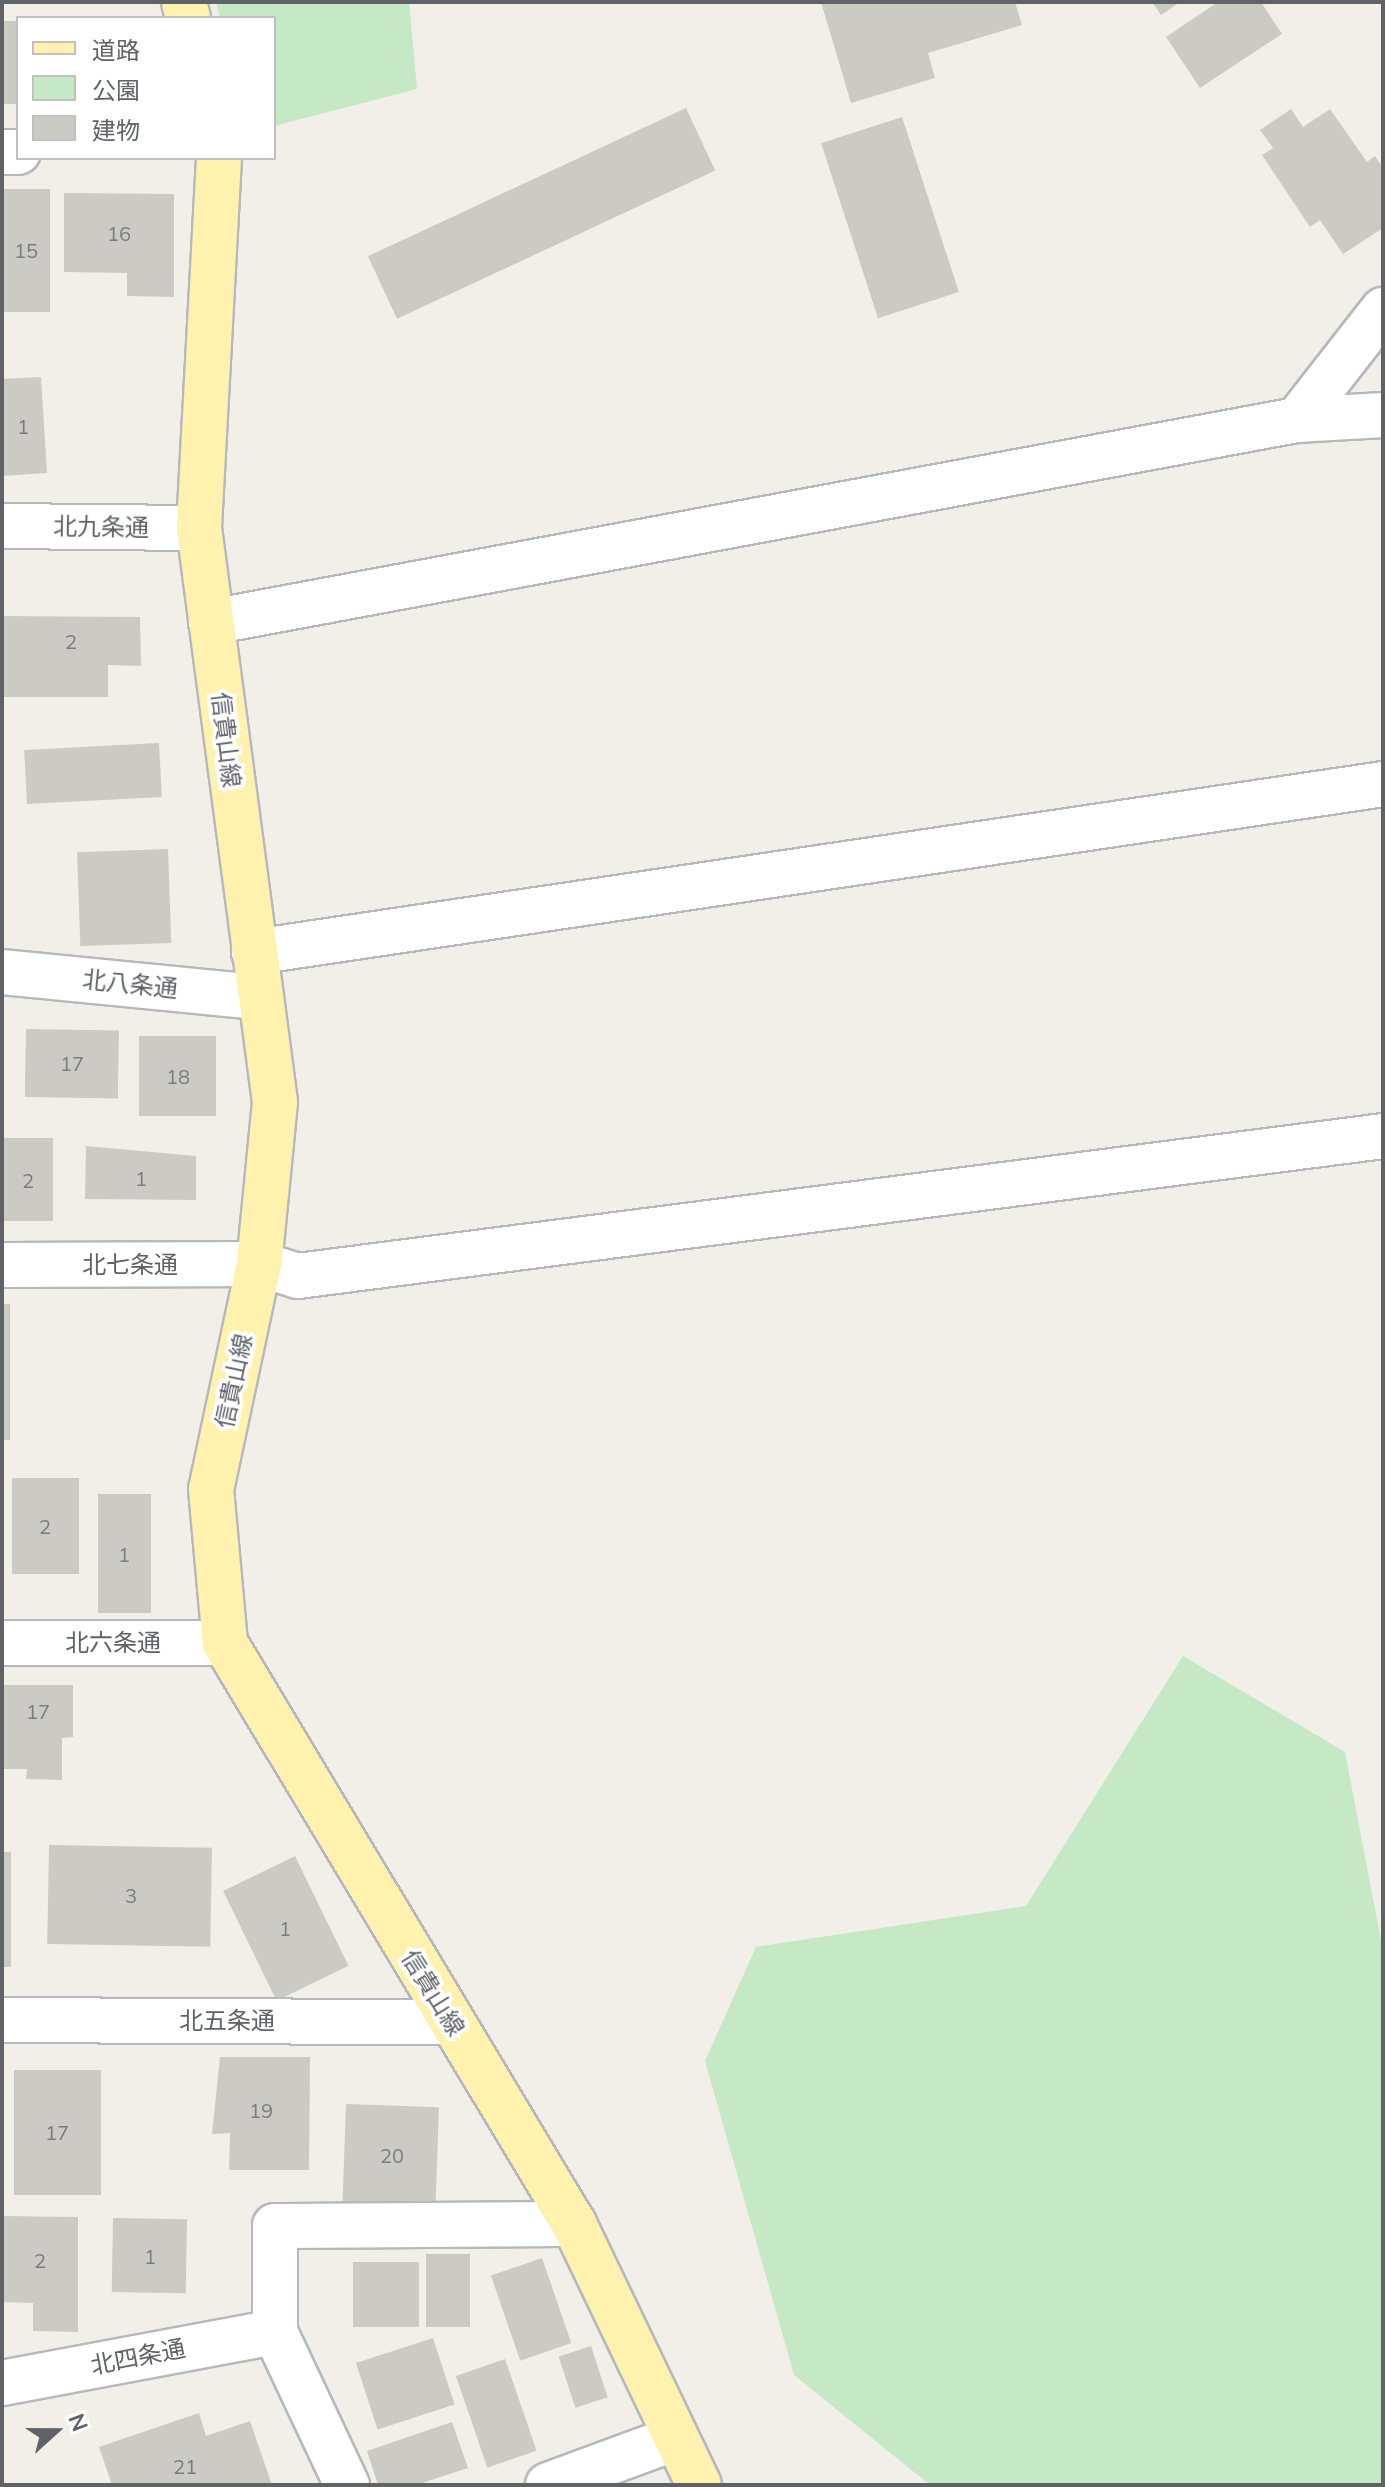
<!DOCTYPE html>
<html>
<head>
<meta charset="utf-8">
<style>
	body { margin:0 }
	#map { position:relative; width:1385px; height:2487px; overflow:hidden; background:#f1efe8; font-family:Mulish,"Noto Sans JP",sans-serif }
	div>[style] { position:absolute }
	[style*='--x'] { left:calc(var(--x)*1px); top:calc(var(--y)*1px); width:calc(var(--w)*1px); rotate:calc(var(--a)*1deg) }
	.green>* { inset:0; background:#c5e8c5 }
	.building>* { inset:0; background:#cccac5; transform-origin:0 0 }
	.roads { filter:drop-shadow(2px 0 #b5b8bc) drop-shadow(-2px 0 #b5b8bc) drop-shadow(0 2px #b5b8bc) drop-shadow(0 -2px #b5b8bc) }
	.minor>* { height:44px; margin:-22px; padding:0 22px; transform-origin:22px; border-radius:22px; background:#fff }
	.major>* { height:44px; margin:-22px; padding:0 22px; transform-origin:22px; border-radius:22px; background:#fff2af }
	span { translate:-50% -50%; white-space:nowrap; text-align:center; line-height:1.15; -webkit-text-stroke:7px #fff; paint-order:stroke }
	.number-label { font-size:20px; color:#7a7d7f }
	.number-label span { -webkit-text-stroke-width:0 }
	.street-label { font-size:24px; color:#5f6368 }
	.frame { position:absolute; inset:0; border:4px solid #5f6368; pointer-events:none }
	.legend { position:absolute; left:16px; top:16px; width:260px; height:144px; box-sizing:border-box; background:#fff; border:2px solid #bfc1c3; margin:0; padding:10px 14px; list-style:none; font-size:24px; color:#5f6368 }
	.legend li { display:flex; align-items:center; gap:16px; height:40px }
	.legend b { width:40px; border:2px solid #bfc1c3 }
	.north { position:absolute; left:16px; top:2391px; width:80px; height:80px; -webkit-text-stroke:6px #fff; paint-order:stroke; rotate:69deg; font-size:22px; font-weight:700; line-height:32px; text-align:center; color:#5f6368 }
	.north::after { content:''; display:block; margin:auto; width:28px; height:36px; background:#5f6368; clip-path:polygon(50% 0,100% 100%,50% 72%,0 100%) }
</style>
</head>
<body>
<div id="map">
	<div class="green">
		<div style="clip-path:polygon(216px 2px,409px 2px,417px 89px,274px 126px,274px 18px,220px 18px)"></div>
		<div style="clip-path:polygon(1183px 1656px,1345px 1752px,1383px 1951px,1383px 2485px,930px 2485px,794px 2375px,705px 2061px,756px 1947px,1026px 1906px)"></div>
	</div>
	<div class="building">
		<div style="clip-path:polygon(821px 2px,1015px 2px,1022px 25px,928px 53px,935px 78px,851px 103px)"></div>
		<div style="clip-path:polygon(1152px 2px,1180px 2px,1161px 15px)"></div>
		<div style="clip-path:polygon(1218px 2px,1261px 2px,1282px 34px,1200px 88px,1166px 37px)"></div>
		<div style="left:2px;top:21px;width:16px;height:83px"></div>
		<div style="left:686px;top:108px;width:69px;height:351px;rotate:65deg"></div>
		<div style="clip-path:polygon(1291px 109px,1303px 127px,1330px 109px,1367px 162px,1375px 156px,1383px 168px,1383px 228px,1343px 254px,1320px 220px,1310px 227px,1262px 155px,1273px 148px,1260px 130px)"></div>
		<div style="left:902px;top:117px;width:184px;height:85px;rotate:72deg"></div>
		<div style="left:2px;top:189px;width:48px;height:123px"></div>
		<div style="clip-path:polygon(64px 193px,174px 194px,174px 297px,127px 296px,127px 273px,64px 272px)"></div>
		<div style="clip-path:polygon(41px 377px,47px 473px,2px 476px,2px 379px)"></div>
		<div style="clip-path:polygon(2px 616px,140px 617px,141px 666px,108px 665px,108px 697px,2px 697px)"></div>
		<div style="left:159px;top:743px;width:54px;height:135px;rotate:87deg"></div>
		<div style="left:168px;top:849px;width:94px;height:91px;rotate:88deg"></div>
		<div style="left:26px;top:1029px;width:93px;height:68px;rotate:1deg"></div>
		<div style="left:139px;top:1036px;width:77px;height:80px"></div>
		<div style="left:2px;top:1138px;width:51px;height:83px"></div>
		<div style="clip-path:polygon(86px 1146px,196px 1156px,196px 1200px,85px 1199px)"></div>
		<div style="left:2px;top:1304px;width:8px;height:136px"></div>
		<div style="left:12px;top:1478px;width:67px;height:96px"></div>
		<div style="left:98px;top:1494px;width:53px;height:119px"></div>
		<div style="clip-path:polygon(2px 1685px,73px 1685px,73px 1737px,62px 1738px,62px 1780px,26px 1779px,27px 1769px,2px 1769px)"></div>
		<div style="left:49px;top:1845px;width:163px;height:99px;rotate:1deg"></div>
		<div style="left:2px;top:1852px;width:9px;height:115px"></div>
		<div style="left:295px;top:1856px;width:122px;height:80px;rotate:64deg"></div>
		<div style="clip-path:polygon(220px 2057px,310px 2057px,309px 2170px,229px 2170px,230px 2133px,212px 2134px)"></div>
		<div style="left:101px;top:2070px;width:125px;height:87px;rotate:90deg"></div>
		<div style="left:346px;top:2104px;width:93px;height:99px;rotate:2deg"></div>
		<div style="clip-path:polygon(2px 2216px,78px 2217px,78px 2332px,33px 2331px,33px 2303px,2px 2302px)"></div>
		<div style="left:113px;top:2218px;width:74px;height:74px;rotate:1deg"></div>
		<div style="left:426px;top:2254px;width:44px;height:73px"></div>
		<div style="left:542px;top:2258px;width:90px;height:54px;rotate:71deg"></div>
		<div style="left:353px;top:2262px;width:66px;height:65px"></div>
		<div style="left:433px;top:2338px;width:70px;height:81px;rotate:72deg"></div>
		<div style="left:591px;top:2346px;width:54px;height:34px;rotate:72deg"></div>
		<div style="left:505px;top:2359px;width:97px;height:52px;rotate:71deg"></div>
		<div style="clip-path:polygon(199px 2413px,206px 2436px,250px 2421px,272px 2485px,112px 2485px,99px 2447px)"></div>
		<div style="clip-path:polygon(452px 2422px,468px 2468px,416px 2485px,378px 2485px,367px 2451px)"></div>
	</div>
	<div class="roads">
		<div class="minor">
			<div style="--x:2;--y:152;--w:16;--a:0"></div>
			<div style="--x:1297;--y:420;--w:140;--a:-52"></div>
			<div style="--x:2;--y:526;--w:197;--a:0.6"></div>
			<div style="--x:211;--y:622;--w:1105;--a:-10.54"></div>
			<div style="--x:1297;--y:420;--w:86;--a:-3.3"></div>
			<div style="--x:254;--y:952;--w:1141;--a:-8.46"></div>
			<div style="--x:2;--y:972;--w:258;--a:5.6"></div>
			<div style="--x:2;--y:1265;--w:257;--a:-0.2"></div>
			<div style="--x:259;--y:1264;--w:41;--a:17.1"></div>
			<div style="--x:298;--y:1276;--w:1094;--a:-7.35"></div>
			<div style="--x:2;--y:1643;--w:223;--a:0"></div>
			<div style="--x:2;--y:2020;--w:449;--a:0.3"></div>
			<div style="--x:2;--y:2383;--w:278;--a:-10.6"></div>
			<div style="--x:347;--y:2485;--w:169;--a:-115.2"></div>
			<div style="--x:275;--y:2332;--w:106;--a:-90"></div>
			<div style="--x:275;--y:2226;--w:299;--a:-0.4"></div>
			<div style="--x:548;--y:2485;--w:136;--a:-20.2"></div>
		</div>
		<div class="major">
			<div style="--x:184;--y:2;--w:16;--a:76"></div>
			<div style="--x:219;--y:158;--w:371;--a:93.1"></div>
			<div style="--x:199;--y:528;--w:579;--a:82.46"></div>
			<div style="--x:275;--y:1102;--w:163;--a:95.6"></div>
			<div style="--x:259;--y:1264;--w:230;--a:102"></div>
			<div style="--x:211;--y:1489;--w:155;--a:84.8"></div>
			<div style="--x:225;--y:1643;--w:678;--a:59.01"></div>
			<div style="--x:574;--y:2224;--w:289;--a:64.4"></div>
		</div>
	</div>
	<div class="number-label">
		<span style="left:119px;top:233px">16</span>
		<span style="left:26px;top:250px">15</span>
		<span style="left:23px;top:426px">1</span>
		<span style="left:71px;top:641px">2</span>
		<span style="left:72px;top:1063px">17</span>
		<span style="left:178px;top:1076px">18</span>
		<span style="left:141px;top:1178px">1</span>
		<span style="left:28px;top:1180px">2</span>
		<span style="left:45px;top:1526px">2</span>
		<span style="left:124px;top:1554px">1</span>
		<span style="left:38px;top:1711px">17</span>
		<span style="left:131px;top:1895px">3</span>
		<span style="left:285px;top:1928px">1</span>
		<span style="left:261px;top:2110px">19</span>
		<span style="left:57px;top:2132px">17</span>
		<span style="left:392px;top:2155px">20</span>
		<span style="left:150px;top:2256px">1</span>
		<span style="left:40px;top:2260px">2</span>
		<span style="left:185px;top:2466px">21</span>
	</div>
	<div class="street-label">
		<span style="left:101px;top:527px;rotate:1deg">北九条通</span>
		<span style="left:226px;top:740px;rotate:83deg">信貴山線</span>
		<span style="left:130px;top:984px;rotate:6deg">北八条通</span>
		<span style="left:130px;top:1265px">北七条通</span>
		<span style="left:234px;top:1381px;rotate:-78deg">信貴山線</span>
		<span style="left:113px;top:1643px">北六条通</span>
		<span style="left:433px;top:1993px;rotate:58deg">信貴山線</span>
		<span style="left:227px;top:2021px">北五条通</span>
		<span style="left:138px;top:2357px;rotate:-11deg">北四条通</span>
	</div>
	<div class="frame"></div>
	<ul class="legend">
	<li><b style="height:10px;background:#fff2af"></b>道路</li>
	<li><b style="height:22px;background:#c5e8c5"></b>公園</li>
	<li><b style="height:22px;background:#cccac5"></b>建物</li>
	</ul>
	<div class="north">N</div>
</div>
</body>
</html>
